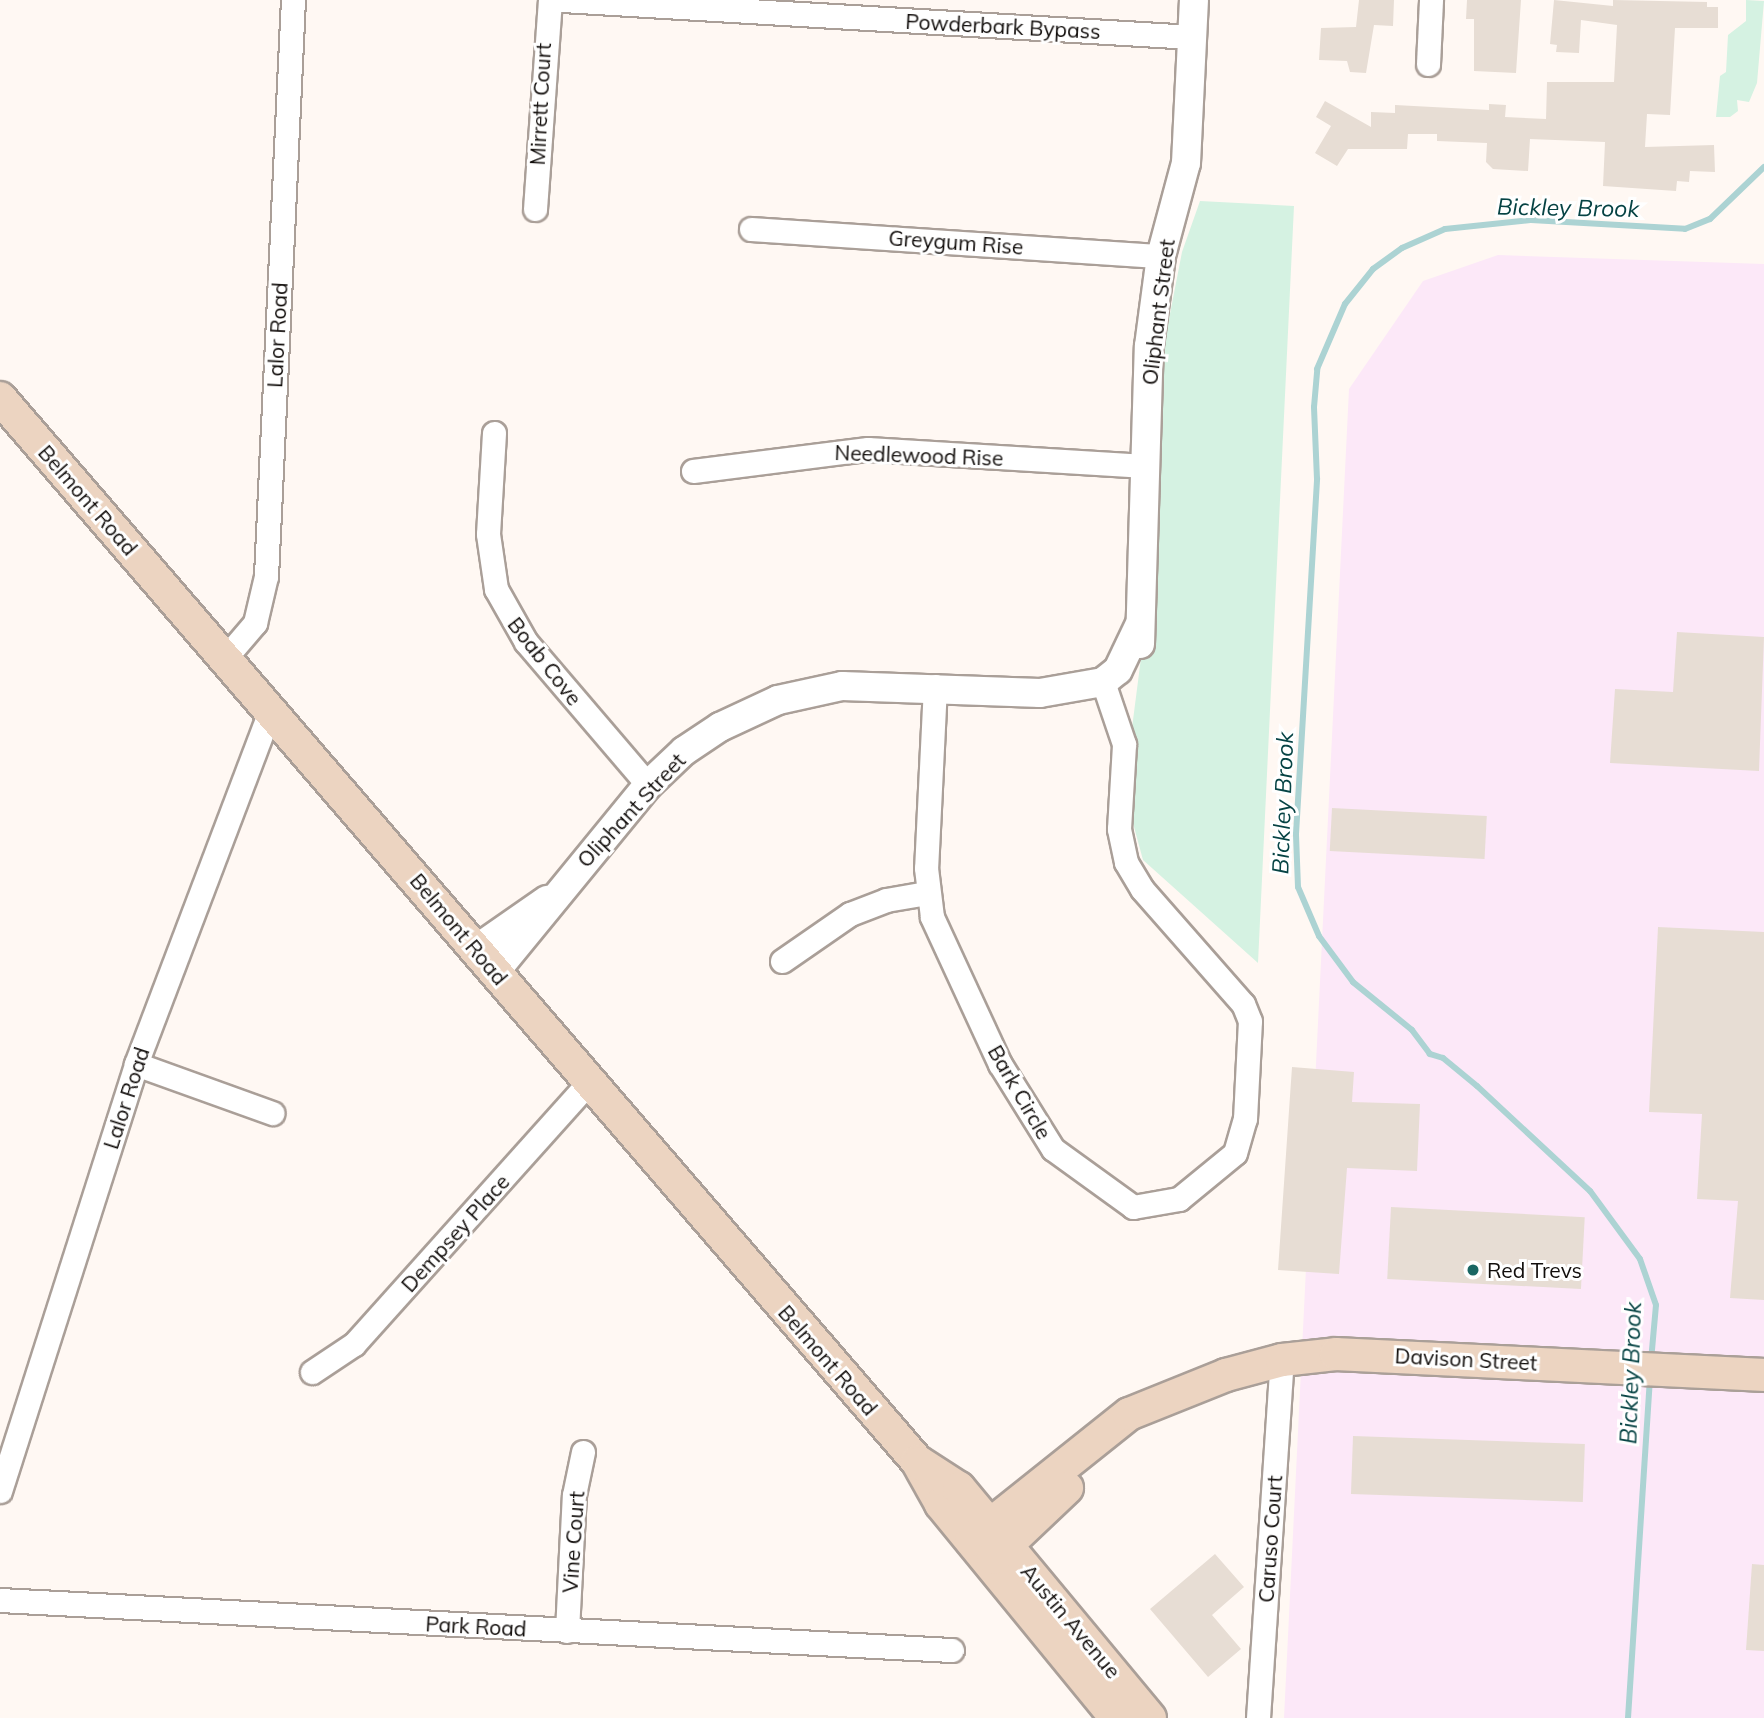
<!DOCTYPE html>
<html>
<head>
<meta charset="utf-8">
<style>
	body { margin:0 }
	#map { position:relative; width:1764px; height:1718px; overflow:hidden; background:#fff8f3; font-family:Mulish,sans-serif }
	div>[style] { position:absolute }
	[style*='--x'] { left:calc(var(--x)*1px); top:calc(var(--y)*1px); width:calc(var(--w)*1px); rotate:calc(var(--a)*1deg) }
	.industrial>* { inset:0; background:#fce8f8 }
	.green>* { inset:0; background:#d5f2e2 }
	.stream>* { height:6px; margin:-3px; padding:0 3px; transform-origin:3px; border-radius:3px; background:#acd3d3 }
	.building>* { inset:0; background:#e7ddd4; transform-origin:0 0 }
	.roads { filter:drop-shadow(2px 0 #aa9f98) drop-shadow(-2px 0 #aa9f98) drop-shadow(0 2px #aa9f98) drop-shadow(0 -2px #aa9f98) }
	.minor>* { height:23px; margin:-11.5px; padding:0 11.5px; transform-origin:11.5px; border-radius:11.5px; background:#fff }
	.tertiary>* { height:28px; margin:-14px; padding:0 14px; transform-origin:14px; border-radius:14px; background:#fff }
	.secondary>* { height:32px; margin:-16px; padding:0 16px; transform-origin:16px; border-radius:16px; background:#ecd4c1 }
	.dots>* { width:19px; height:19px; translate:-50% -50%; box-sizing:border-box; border:4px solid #fff; border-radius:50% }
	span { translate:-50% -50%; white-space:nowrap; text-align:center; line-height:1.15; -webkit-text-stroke:6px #fff; paint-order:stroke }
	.street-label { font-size:21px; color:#110d0b }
	.poi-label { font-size:21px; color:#110d0b }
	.left { translate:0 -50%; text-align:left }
	.water-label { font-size:23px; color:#064344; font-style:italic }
</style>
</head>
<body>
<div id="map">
	<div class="industrial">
		<div style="clip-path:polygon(1498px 255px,1764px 264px,1764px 1718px,1284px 1718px,1349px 389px,1423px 281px)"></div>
	</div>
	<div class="green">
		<div style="clip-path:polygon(1746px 0,1764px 1px,1757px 83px,1749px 102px,1737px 100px,1738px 111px,1730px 117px,1716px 117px,1720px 76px,1726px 72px,1728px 35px,1746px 21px)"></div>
		<div style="clip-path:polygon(1200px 201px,1294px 206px,1258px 963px,1143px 860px,1124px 790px,1154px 557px,1161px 360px,1182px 252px)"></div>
	</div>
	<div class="stream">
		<div style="--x:1651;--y:1361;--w:56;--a:-84.9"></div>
		<div style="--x:1656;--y:1305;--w:49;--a:-109.2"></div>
		<div style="--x:1640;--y:1259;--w:84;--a:-126.3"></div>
		<div style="--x:1590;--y:1191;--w:154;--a:-137.1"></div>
		<div style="--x:1477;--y:1086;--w:44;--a:-140.5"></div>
		<div style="--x:1443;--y:1058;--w:14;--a:-163"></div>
		<div style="--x:1430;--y:1054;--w:30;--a:-127"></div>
		<div style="--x:1412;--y:1030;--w:76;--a:-140.9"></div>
		<div style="--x:1353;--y:982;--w:57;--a:-126.5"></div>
		<div style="--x:1319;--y:936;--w:53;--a:-113.2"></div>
		<div style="--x:1298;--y:887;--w:53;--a:-92.2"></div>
		<div style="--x:1296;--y:834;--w:356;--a:-86.6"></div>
		<div style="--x:1317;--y:479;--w:72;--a:-92.4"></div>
		<div style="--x:1314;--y:407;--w:38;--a:-85"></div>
		<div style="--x:1317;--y:369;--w:71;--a:-66.7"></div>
		<div style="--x:1345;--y:304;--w:45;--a:-51.3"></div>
		<div style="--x:1373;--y:269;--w:36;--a:-36"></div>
		<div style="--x:1402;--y:248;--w:47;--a:-23.8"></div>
		<div style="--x:1445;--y:229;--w:86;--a:-6"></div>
		<div style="--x:1531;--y:220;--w:154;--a:3.3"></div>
		<div style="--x:1685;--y:229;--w:27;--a:-22"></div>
		<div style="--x:1710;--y:219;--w:75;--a:-43.9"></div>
		<div style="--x:1628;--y:1718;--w:340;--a:-86.3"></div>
	</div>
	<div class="building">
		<div style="clip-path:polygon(1359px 0,1394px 0,1393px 26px,1374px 25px,1366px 73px,1350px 72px,1347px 61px,1319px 60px,1321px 28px,1356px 27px)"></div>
		<div style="clip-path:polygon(1467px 0,1521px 0,1516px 73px,1474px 71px,1474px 19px,1466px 19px)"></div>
		<div style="clip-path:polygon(1554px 0,1613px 6px,1613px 0,1707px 2px,1707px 7px,1718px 7px,1718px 28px,1675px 28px,1670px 115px,1647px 114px,1645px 147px,1714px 145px,1715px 172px,1690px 171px,1689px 182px,1677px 181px,1676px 191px,1603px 186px,1605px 142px,1530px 139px,1528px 171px,1493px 169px,1486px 162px,1487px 143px,1437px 141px,1437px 134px,1408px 134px,1407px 149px,1348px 149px,1337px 166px,1315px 153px,1331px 126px,1316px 117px,1325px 101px,1371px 127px,1371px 112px,1395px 113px,1395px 105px,1489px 110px,1489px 104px,1506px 105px,1505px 117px,1546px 119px,1547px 82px,1614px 82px,1617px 25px,1581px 20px,1579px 53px,1556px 52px,1557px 45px,1550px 44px)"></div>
		<div style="clip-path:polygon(1677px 632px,1764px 637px,1759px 771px,1610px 763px,1615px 689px,1673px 692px)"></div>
		<div style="left:1332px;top:808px;width:155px;height:43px;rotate:3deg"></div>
		<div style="clip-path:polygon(1658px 927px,1764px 932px,1764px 1300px,1730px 1298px,1738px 1201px,1697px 1199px,1702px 1114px,1649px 1112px)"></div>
		<div style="clip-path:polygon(1292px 1067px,1354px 1072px,1352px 1102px,1420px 1104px,1417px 1171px,1347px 1168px,1339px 1274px,1278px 1270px)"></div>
		<div style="left:1391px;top:1207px;width:194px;height:72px;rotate:3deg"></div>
		<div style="left:1353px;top:1436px;width:232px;height:58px;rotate:2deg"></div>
		<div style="clip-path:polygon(1215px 1554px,1244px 1587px,1212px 1615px,1241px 1649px,1208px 1677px,1150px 1609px)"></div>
		<div style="clip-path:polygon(1752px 1564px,1764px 1565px,1764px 1651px,1746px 1650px)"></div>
	</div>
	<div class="roads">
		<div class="minor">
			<div style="--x:562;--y:0;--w:631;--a:3.36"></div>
			<div style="--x:1428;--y:64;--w:64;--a:-87.3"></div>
			<div style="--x:535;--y:209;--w:210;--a:-85.9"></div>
			<div style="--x:751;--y:229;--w:411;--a:3.8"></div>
			<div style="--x:494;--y:433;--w:101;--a:93.4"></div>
			<div style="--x:488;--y:534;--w:56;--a:81.7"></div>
			<div style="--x:496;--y:589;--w:61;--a:60.5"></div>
			<div style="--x:526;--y:642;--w:188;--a:49.5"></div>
			<div style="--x:693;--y:471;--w:176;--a:-7.2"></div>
			<div style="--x:868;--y:449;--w:278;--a:3.5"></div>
			<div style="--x:226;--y:657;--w:45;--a:-49.5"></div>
			<div style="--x:255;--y:623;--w:48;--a:-76.8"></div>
			<div style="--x:266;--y:576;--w:577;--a:-87.32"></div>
			<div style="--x:935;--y:686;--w:182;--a:92.8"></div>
			<div style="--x:926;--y:868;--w:49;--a:83"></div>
			<div style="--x:932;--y:917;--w:162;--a:65.2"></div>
			<div style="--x:1000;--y:1064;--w:100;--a:58.1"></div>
			<div style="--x:1053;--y:1149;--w:99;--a:35.9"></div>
			<div style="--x:1133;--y:1207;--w:47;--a:-9.9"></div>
			<div style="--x:1179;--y:1199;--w:72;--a:-39.4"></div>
			<div style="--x:1235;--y:1153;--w:35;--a:-74"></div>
			<div style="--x:1245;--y:1119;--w:98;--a:-87.1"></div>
			<div style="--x:1250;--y:1021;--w:18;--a:-112"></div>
			<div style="--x:1243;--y:1004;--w:153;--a:-131.3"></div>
			<div style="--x:1142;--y:889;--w:31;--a:-121"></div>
			<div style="--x:1126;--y:862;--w:34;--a:-102"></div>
			<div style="--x:1119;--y:829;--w:85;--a:-86.6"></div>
			<div style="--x:1124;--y:744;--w:65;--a:-108.7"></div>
			<div style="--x:782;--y:961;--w:83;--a:-34.7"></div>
			<div style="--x:850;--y:914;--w:39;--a:-21"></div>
			<div style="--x:886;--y:900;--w:42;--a:-9.7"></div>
			<div style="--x:136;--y:1064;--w:145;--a:19.8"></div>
			<div style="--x:312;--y:1372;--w:50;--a:-33.7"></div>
			<div style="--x:354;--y:1344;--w:351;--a:-48.1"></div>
			<div style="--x:0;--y:1491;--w:448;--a:-72.3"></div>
			<div style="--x:136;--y:1064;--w:378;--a:-69.2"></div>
			<div style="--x:0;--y:1600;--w:953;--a:3.01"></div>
			<div style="--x:567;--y:1631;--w:136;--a:-87.1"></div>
			<div style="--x:574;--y:1495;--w:44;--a:-78.2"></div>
			<div style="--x:1258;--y:1718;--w:359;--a:-86.2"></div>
		</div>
		<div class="tertiary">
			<div style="--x:1140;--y:644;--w:298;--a:-88.3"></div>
			<div style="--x:1149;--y:346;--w:91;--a:-82.4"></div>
			<div style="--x:1161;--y:256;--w:96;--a:-75"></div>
			<div style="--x:1186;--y:163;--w:163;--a:-87.2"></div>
			<div style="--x:475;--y:950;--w:88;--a:-34.8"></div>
			<div style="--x:495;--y:972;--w:242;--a:-50.7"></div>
			<div style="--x:648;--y:785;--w:50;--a:-43.4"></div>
			<div style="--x:684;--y:751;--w:43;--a:-33.7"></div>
			<div style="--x:720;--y:727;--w:64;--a:-25"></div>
			<div style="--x:778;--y:700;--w:66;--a:-12.3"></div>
			<div style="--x:842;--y:686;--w:198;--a:2"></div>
			<div style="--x:1040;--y:693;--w:64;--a:-9.9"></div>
			<div style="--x:1103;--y:682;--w:19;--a:-39"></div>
			<div style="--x:1118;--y:670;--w:49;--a:-64.5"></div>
		</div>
		<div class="secondary">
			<div style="--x:0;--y:398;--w:1404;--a:49.22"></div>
			<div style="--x:917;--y:1461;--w:49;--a:60.8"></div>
			<div style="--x:941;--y:1504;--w:276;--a:50.7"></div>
			<div style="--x:920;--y:1463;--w:46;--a:32.7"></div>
			<div style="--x:959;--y:1488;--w:299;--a:50.3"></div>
			<div style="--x:971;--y:1540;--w:202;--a:-38.6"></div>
			<div style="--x:1129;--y:1414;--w:105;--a:-21.9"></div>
			<div style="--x:1226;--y:1375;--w:58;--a:-15"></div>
			<div style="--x:1282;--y:1360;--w:54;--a:-6.3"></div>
			<div style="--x:1336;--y:1354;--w:429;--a:2.8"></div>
			<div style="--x:993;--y:1558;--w:102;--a:-43.4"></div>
		</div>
	</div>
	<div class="dots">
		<div style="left:1473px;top:1270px;background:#196663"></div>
	</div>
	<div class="street-label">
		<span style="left:1003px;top:26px;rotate:3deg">Powderbark Bypass</span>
		<span style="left:540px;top:104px;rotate:-87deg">Mirrett Court</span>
		<span style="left:956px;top:242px;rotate:4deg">Greygum Rise</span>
		<span style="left:1158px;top:312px;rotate:-83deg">Oliphant Street</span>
		<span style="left:277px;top:335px;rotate:-87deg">Lalor Road</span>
		<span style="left:919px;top:455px;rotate:2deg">Needlewood Rise</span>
		<span style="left:88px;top:500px;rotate:49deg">Belmont Road</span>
		<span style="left:545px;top:661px;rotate:52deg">Boab Cove</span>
		<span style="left:631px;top:810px;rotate:-47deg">Oliphant Street</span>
		<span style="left:459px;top:929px;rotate:50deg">Belmont Road</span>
		<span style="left:1020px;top:1092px;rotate:60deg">Bark Circle</span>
		<span style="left:126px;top:1098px;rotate:-72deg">Lalor Road</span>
		<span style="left:455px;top:1233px;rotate:-48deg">Dempsey Place</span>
		<span style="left:1466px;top:1359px;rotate:3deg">Davison Street</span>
		<span style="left:828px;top:1360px;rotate:49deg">Belmont Road</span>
		<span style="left:1270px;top:1539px;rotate:-86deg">Caruso Court</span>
		<span style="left:573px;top:1542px;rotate:-86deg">Vine Court</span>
		<span style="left:1071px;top:1621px;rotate:50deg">Austin Avenue</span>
		<span style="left:476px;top:1626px;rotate:3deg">Park Road</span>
	</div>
	<div class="poi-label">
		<span class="left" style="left:1487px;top:1270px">Red Trevs</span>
	</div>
	<div class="water-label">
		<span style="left:1568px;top:208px;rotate:1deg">Bickley Brook</span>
		<span style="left:1283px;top:803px;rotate:-88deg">Bickley Brook</span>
		<span style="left:1631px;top:1373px;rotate:-88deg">Bickley Brook</span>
	</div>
</div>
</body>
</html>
